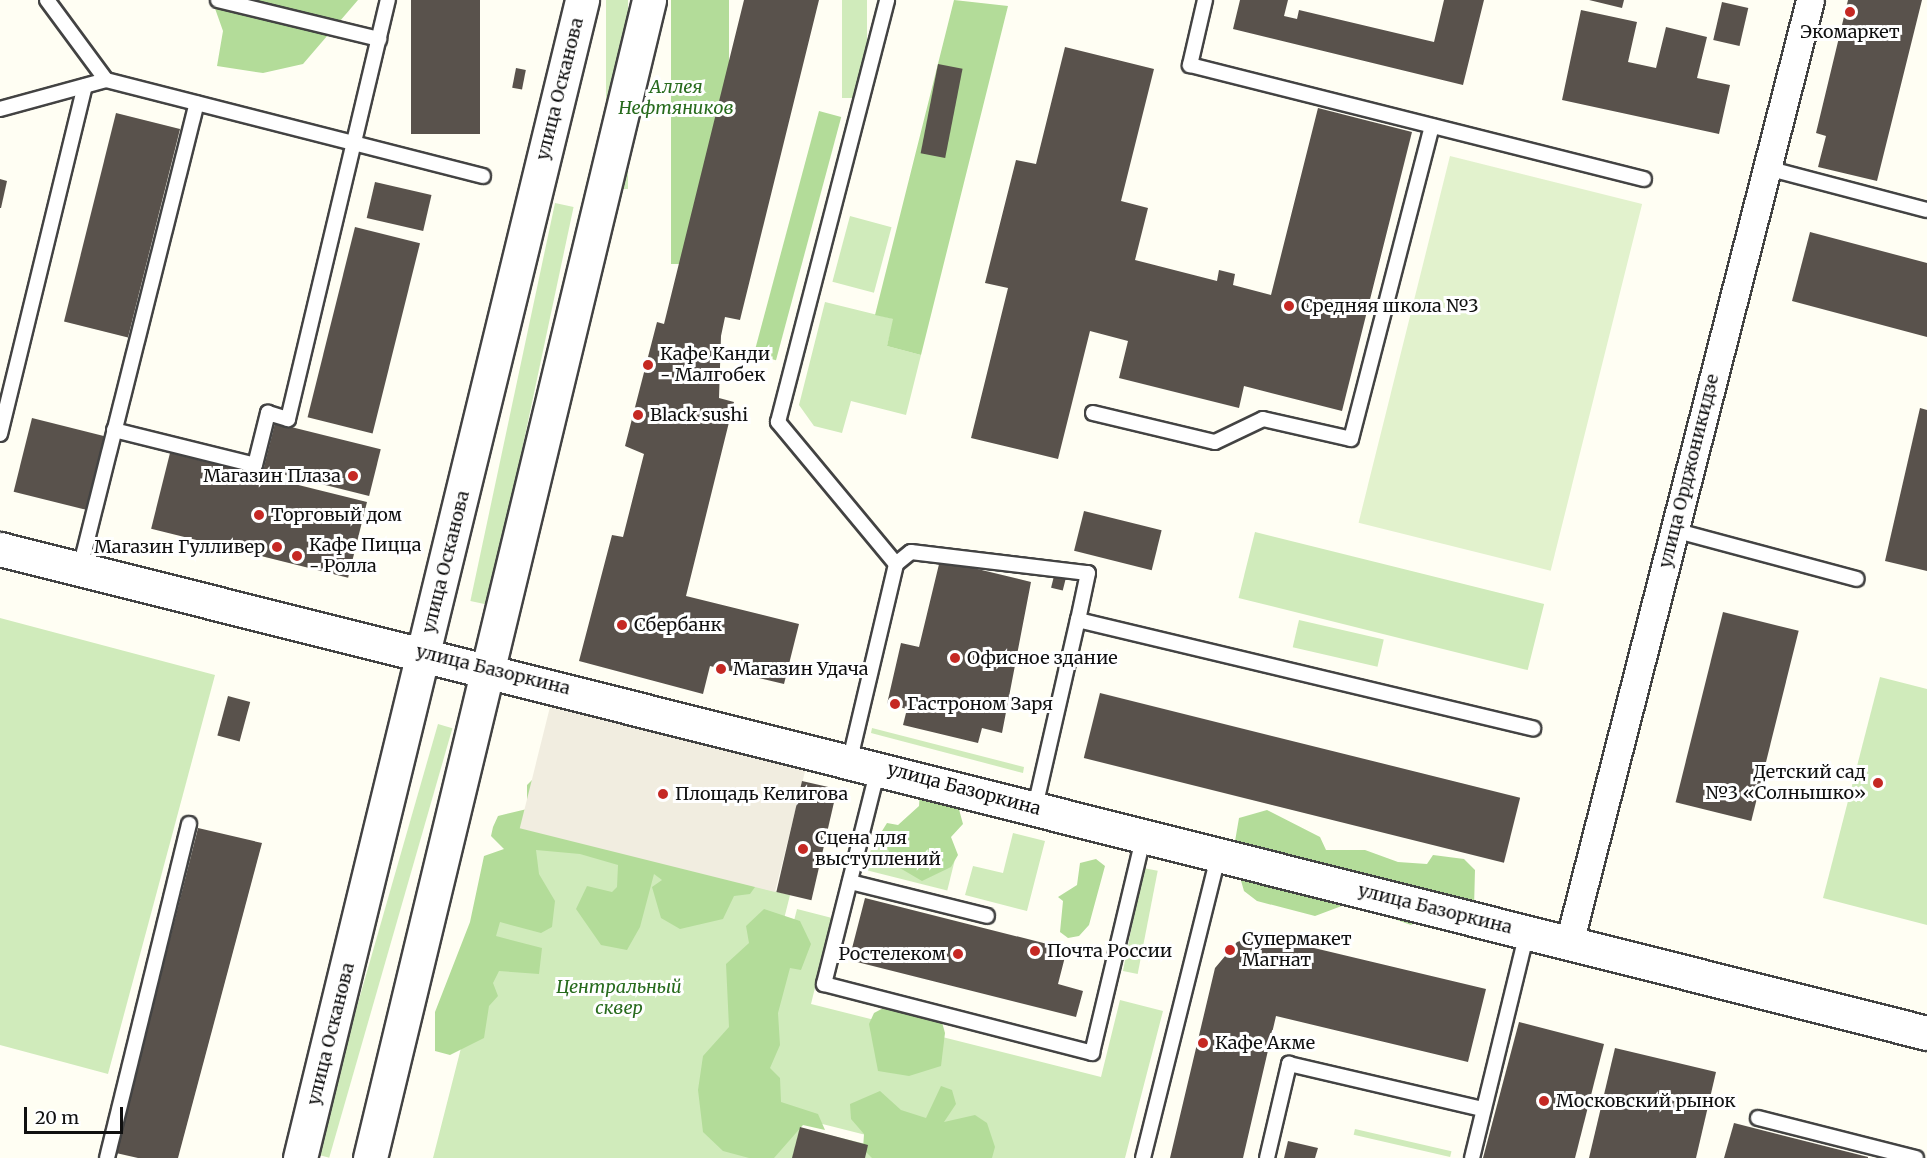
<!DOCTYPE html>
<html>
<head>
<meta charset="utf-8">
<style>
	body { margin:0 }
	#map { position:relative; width:1927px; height:1158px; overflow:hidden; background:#fffef3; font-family:Merriweather,serif }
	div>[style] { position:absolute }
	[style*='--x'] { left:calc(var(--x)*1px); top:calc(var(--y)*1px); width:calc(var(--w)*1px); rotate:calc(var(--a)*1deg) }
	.green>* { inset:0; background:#d0ebbb; transform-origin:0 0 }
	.forest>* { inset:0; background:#b3dc99; transform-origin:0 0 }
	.pitch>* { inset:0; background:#e2f2cd; transform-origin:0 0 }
	.plaza>* { inset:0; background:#f1ede0; transform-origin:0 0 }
	.building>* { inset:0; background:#59524c; transform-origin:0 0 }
	.roads { filter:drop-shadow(2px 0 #434343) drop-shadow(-2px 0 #434343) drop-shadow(0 2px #434343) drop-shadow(0 -2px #434343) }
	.service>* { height:14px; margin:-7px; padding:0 7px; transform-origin:7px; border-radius:7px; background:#fff }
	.minor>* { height:27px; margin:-13.5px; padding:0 13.5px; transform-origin:13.5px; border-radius:13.5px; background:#fff }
	.tertiary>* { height:33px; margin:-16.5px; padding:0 16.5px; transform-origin:16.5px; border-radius:16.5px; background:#fff }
	.dots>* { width:16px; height:16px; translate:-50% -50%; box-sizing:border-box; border:3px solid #fff; border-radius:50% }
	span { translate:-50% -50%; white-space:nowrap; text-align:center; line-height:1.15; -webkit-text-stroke:6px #fff; paint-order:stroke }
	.poi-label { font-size:18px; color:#101010 }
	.left { translate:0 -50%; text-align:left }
	.right { translate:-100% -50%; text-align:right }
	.park-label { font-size:18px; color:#286b1d; font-style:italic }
	.street-label { font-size:18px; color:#101010 }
	.scale { position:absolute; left:24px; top:1107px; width:99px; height:27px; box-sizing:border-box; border:3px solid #101010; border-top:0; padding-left:8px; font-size:18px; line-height:21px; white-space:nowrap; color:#101010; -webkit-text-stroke:4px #fff; paint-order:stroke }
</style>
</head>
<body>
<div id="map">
	<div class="green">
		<div style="left:606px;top:0;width:22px;height:189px"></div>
		<div style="left:842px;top:0;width:25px;height:98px"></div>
		<div style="left:555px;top:203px;width:19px;height:407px;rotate:12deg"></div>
		<div style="left:850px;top:216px;width:43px;height:68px;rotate:15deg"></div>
		<div style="clip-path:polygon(825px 302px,894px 319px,887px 346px,921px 355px,906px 415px,851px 401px,842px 433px,814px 426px,799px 405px)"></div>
		<div style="left:1255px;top:532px;width:298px;height:68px;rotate:14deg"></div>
		<div style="clip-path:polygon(0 618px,215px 675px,108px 1074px,0 1045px)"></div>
		<div style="left:1299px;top:620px;width:87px;height:28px;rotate:13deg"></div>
		<div style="clip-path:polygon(1880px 677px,1927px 689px,1927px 925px,1823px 898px)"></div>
		<div style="left:438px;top:724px;width:15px;height:447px;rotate:16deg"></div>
		<div style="clip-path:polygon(872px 728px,1024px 767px,1023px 773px,871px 733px)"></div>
		<div style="clip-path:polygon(517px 828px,790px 895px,736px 1112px,923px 1158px,433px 1158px)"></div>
		<div style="clip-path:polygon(1013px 833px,1045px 841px,1027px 911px,965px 895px,973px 866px,1003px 873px)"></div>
		<div style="left:873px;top:841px;width:84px;height:30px;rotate:14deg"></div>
		<div style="left:1143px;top:868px;width:15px;height:105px;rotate:11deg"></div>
		<div style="clip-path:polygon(797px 909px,832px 918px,811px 1004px,1101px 1077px,1120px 1000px,1163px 1011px,1125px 1158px,957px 1158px,747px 1105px)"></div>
		<div style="left:1355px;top:1129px;width:99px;height:6px;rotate:13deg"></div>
	</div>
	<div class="forest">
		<div style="clip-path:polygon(212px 0,358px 0,303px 64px,263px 73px,217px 66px,223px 31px)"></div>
		<div style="left:671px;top:0;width:58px;height:264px"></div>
		<div style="clip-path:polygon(954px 0,1008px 6px,921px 355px,887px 346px,893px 319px,875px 315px)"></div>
		<div style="left:819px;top:111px;width:23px;height:252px;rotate:15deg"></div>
		<div style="clip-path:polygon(539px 773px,760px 880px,750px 894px,734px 896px,723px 919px,680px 929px,661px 918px,652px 887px,662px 880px,654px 874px,640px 927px,627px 950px,601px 945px,576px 909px,587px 886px,612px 892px,617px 887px,618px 865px,580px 854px,536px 850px,539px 874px,555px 901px,552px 927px,541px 933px,500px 922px,496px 936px,542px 948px,539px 974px,499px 971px,493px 983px,498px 996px,489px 1006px,484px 1038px,450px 1055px,435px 1051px,435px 1012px,470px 922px,484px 856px,504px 849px,491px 836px,493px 827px,498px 816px,527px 809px,527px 785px)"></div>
		<div style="clip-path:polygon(920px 790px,957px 802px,963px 824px,951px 837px,958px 855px,951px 867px,922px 881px,893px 864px,882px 831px,887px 823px,898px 825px,919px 806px)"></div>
		<div style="clip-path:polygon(1267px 810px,1320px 837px,1326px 850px,1365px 850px,1398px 862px,1427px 864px,1433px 855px,1464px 859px,1475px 870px,1474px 908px,1425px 917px,1411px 925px,1358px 906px,1347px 904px,1315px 916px,1257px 901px,1244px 891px,1233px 853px,1239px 818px)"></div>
		<div style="clip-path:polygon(1096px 859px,1105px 866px,1089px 925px,1079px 936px,1068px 938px,1060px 932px,1063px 901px,1058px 897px,1077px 885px,1080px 863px)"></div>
		<div style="clip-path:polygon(764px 909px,800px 921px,811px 944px,801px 970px,790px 968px,778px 1013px,780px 1045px,770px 1068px,780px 1078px,781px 1102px,818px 1114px,825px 1130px,803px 1125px,774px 1158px,749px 1158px,723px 1151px,703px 1132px,698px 1090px,703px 1056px,729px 1027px,726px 964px,749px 943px,746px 926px)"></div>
		<div style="clip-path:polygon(889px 1005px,940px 1015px,945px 1033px,941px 1066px,909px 1076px,878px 1071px,869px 1024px,874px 1013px)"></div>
		<div style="clip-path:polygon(941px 1086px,952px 1090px,956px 1104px,944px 1122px,975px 1115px,987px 1123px,995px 1147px,992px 1158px,872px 1158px,863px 1149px,864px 1134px,851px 1119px,850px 1104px,880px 1091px,901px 1110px,926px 1118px)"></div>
	</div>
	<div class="pitch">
		<div style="left:1450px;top:156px;width:198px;height:378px;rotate:14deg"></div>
	</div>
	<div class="plaza">
		<div style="left:550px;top:707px;width:263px;height:125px;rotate:14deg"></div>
	</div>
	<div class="building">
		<div style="left:411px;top:0;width:69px;height:134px"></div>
		<div style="clip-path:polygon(744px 0,819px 0,740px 320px,725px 317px,721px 336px,719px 398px,734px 402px,686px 596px,799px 624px,784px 684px,710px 666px,703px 694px,579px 661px,612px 535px,623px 537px,644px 454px,625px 446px,657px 322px,664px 324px)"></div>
		<div style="clip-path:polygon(1240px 0,1288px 0,1284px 16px,1297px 19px,1299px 10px,1434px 42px,1444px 0,1484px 0,1463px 85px,1233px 29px)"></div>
		<div style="clip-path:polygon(1589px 0,1624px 0,1622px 8px)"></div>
		<div style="clip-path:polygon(1848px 0,1922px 0,1877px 181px,1818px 167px,1826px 136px,1816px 133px)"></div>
		<div style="left:1722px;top:2px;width:27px;height:39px;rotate:13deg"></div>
		<div style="clip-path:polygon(1581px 10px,1637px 22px,1628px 62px,1656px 68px,1666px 27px,1707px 37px,1697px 78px,1730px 85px,1719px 134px,1562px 100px)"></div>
		<div style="clip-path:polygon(1065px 47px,1154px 69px,1121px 201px,1148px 208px,1135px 260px,1217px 281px,1219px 270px,1235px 274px,1233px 285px,1271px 295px,1318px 108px,1412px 132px,1342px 411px,1244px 386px,1239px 408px,1119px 378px,1128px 341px,1090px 331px,1058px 459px,971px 438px,1008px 288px,985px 283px,1016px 160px,1036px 164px)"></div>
		<div style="left:938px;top:64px;width:25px;height:91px;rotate:11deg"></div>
		<div style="left:516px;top:68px;width:10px;height:20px;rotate:11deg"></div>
		<div style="left:116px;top:113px;width:66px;height:215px;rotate:14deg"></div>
		<div style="clip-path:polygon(0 179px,7px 181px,1px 208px,0 208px)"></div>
		<div style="left:375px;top:182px;width:58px;height:37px;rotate:13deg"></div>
		<div style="left:355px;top:227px;width:67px;height:196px;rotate:14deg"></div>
		<div style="clip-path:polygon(1810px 232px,1927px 263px,1927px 337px,1792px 301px)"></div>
		<div style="clip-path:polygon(1920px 408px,1927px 410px,1927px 571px,1885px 561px)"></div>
		<div style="left:32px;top:418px;width:77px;height:76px;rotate:14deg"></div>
		<div style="left:275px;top:423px;width:109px;height:48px;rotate:14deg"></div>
		<div style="left:170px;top:453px;width:203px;height:78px;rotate:14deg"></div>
		<div style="left:1084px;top:511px;width:80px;height:41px;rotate:14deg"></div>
		<div style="clip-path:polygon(940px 560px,1031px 582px,1002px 733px,982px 728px,978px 743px,903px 725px,907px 709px,887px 704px,901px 643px,919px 647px)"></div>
		<div style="left:1054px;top:576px;width:12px;height:12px;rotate:14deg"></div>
		<div style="left:1723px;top:612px;width:78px;height:196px;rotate:14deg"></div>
		<div style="left:1100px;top:693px;width:433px;height:67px;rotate:14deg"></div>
		<div style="left:228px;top:696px;width:23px;height:41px;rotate:15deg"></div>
		<div style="left:802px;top:781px;width:36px;height:114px;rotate:13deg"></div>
		<div style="clip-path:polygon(198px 828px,262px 843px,178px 1158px,138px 1158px,116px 1153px)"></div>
		<div style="clip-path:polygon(865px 898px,1067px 949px,1058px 984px,1083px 991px,1076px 1017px,849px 960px)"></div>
		<div style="clip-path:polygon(1260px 935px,1486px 989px,1468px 1062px,1276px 1016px,1243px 1158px,1170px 1158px,1215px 968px,1237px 942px)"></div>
		<div style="clip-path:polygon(1519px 1022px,1604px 1044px,1575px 1158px,1483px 1158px)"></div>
		<div style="clip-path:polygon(1615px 1048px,1716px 1072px,1696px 1158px,1589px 1158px)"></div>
		<div style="clip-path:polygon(1734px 1123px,1868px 1157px,1868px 1158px,1724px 1158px)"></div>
		<div style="clip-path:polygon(800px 1127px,868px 1145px,865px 1158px,792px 1158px)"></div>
		<div style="clip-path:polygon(1288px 1141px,1318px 1148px,1315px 1158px,1284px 1158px)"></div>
	</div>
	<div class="roads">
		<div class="service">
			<div style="--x:47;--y:0;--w:99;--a:53.6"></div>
			<div style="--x:218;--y:0;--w:166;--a:13.6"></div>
			<div style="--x:1205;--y:0;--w:67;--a:103"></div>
			<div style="--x:1190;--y:65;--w:468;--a:14.1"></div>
			<div style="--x:0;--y:109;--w:110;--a:-15.3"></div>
			<div style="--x:106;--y:80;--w:389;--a:14.3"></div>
			<div style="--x:1767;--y:168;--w:165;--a:14.7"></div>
			<div style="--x:1093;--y:413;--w:125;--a:13.4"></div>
			<div style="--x:1215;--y:442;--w:53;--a:-25.6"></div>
			<div style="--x:1263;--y:419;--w:90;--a:12.8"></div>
			<div style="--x:1351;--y:439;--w:323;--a:-75.5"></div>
			<div style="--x:114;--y:430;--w:145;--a:13.9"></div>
			<div style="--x:255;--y:465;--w:54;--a:-76"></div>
			<div style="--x:268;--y:413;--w:21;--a:17"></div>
			<div style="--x:288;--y:419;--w:431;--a:-76.6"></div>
			<div style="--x:0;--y:434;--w:358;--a:-76.3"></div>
			<div style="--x:1674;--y:530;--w:189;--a:15"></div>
			<div style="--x:896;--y:564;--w:19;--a:-39"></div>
			<div style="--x:911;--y:552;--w:178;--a:6.8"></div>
			<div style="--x:1088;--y:573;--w:48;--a:102"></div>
			<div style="--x:80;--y:568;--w:479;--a:-75.9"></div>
			<div style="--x:850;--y:759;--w:200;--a:-76.7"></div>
			<div style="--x:896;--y:564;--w:185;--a:-129.7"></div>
			<div style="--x:778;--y:422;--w:436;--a:-75.5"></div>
			<div style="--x:878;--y:769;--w:222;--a:104.1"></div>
			<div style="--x:824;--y:984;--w:277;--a:14.4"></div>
			<div style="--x:1092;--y:1053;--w:224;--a:-76.6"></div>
			<div style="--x:1035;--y:807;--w:192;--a:-77.1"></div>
			<div style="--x:1078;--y:620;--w:468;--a:13.4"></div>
			<div style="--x:850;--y:882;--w:141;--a:13.9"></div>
			<div style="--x:1758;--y:1118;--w:163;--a:14.2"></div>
			<div style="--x:107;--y:1158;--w:344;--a:-76.2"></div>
			<div style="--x:1143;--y:1158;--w:313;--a:-76"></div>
			<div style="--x:1267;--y:1158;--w:97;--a:-76.8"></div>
			<div style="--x:1289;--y:1064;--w:199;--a:13.1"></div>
			<div style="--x:1472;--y:1158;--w:233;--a:-76.3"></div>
		</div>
		<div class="minor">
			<div style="--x:1569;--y:943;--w:973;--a:-75.66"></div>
		</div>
		<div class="tertiary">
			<div style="--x:0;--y:549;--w:1987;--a:14.1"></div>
			<div style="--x:300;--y:1158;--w:1192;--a:-76.31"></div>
			<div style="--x:370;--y:1158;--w:1191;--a:-76.45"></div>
		</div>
	</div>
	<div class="dots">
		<div style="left:1850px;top:12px;background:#c52823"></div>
		<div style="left:1289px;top:306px;background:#c52823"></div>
		<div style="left:648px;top:365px;background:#c52823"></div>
		<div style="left:638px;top:415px;background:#c52823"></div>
		<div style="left:353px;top:476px;background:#c52823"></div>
		<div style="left:259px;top:515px;background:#c52823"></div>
		<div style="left:277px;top:547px;background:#c52823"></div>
		<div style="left:297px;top:556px;background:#c52823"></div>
		<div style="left:622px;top:625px;background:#c52823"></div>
		<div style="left:955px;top:658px;background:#c52823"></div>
		<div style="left:721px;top:669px;background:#c52823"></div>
		<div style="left:895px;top:704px;background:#c52823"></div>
		<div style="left:1878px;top:783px;background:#c52823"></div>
		<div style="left:663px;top:794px;background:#c52823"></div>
		<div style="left:803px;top:849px;background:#c52823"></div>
		<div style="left:1230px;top:950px;background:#c52823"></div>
		<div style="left:1035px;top:951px;background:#c52823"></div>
		<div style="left:958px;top:954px;background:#c52823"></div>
		<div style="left:1203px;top:1043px;background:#c52823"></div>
		<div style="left:1544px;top:1101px;background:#c52823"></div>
	</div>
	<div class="poi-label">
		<span style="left:1850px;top:32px">Экомаркет</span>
		<span class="left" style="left:1301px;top:306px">Средняя школа №3</span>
		<span class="left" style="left:660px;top:365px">Кафе Канди<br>- Малгобек</span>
		<span class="left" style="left:650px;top:415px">Black sushi</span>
		<span class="right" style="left:341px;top:476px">Магазин Плаза</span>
		<span class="left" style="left:271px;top:515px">Торговый дом</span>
		<span class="left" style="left:309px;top:556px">Кафе Пицца<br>- Ролла</span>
		<span class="right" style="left:265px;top:547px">Магазин Гулливер</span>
		<span class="left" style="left:634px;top:625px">Сбербанк</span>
		<span class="left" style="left:967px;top:658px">Офисное здание</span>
		<span class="left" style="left:733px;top:669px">Магазин Удача</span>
		<span class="left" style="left:907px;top:704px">Гастроном Заря</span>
		<span class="right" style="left:1866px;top:783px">Детский сад<br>№3 «Солнышко»</span>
		<span class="left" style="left:675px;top:794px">Площадь Келигова</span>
		<span class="left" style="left:815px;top:849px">Сцена для<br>выступлений</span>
		<span class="left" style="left:1242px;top:950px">Супермакет<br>Магнат</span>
		<span class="left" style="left:1047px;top:951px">Почта России</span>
		<span class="right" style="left:946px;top:954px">Ростелеком</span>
		<span class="left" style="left:1215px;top:1043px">Кафе Акме</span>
		<span class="left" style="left:1556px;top:1101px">Московский рынок</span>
	</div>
	<div class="park-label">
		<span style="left:676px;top:98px">Аллея<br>Нефтяников</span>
		<span style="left:619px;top:998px">Центральный<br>сквер</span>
	</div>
	<div class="street-label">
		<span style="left:560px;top:89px;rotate:-76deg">улица Осканова</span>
		<span style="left:1689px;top:471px;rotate:-76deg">улица Орджоникидзе</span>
		<span style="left:446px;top:562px;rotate:-76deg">улица Осканова</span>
		<span style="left:493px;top:670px;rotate:14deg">улица Базоркина</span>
		<span style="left:964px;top:789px;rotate:15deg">улица Базоркина</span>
		<span style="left:1435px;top:909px;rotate:14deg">улица Базоркина</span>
		<span style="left:331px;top:1034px;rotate:-76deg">улица Осканова</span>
	</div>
	<div class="scale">20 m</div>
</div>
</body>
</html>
